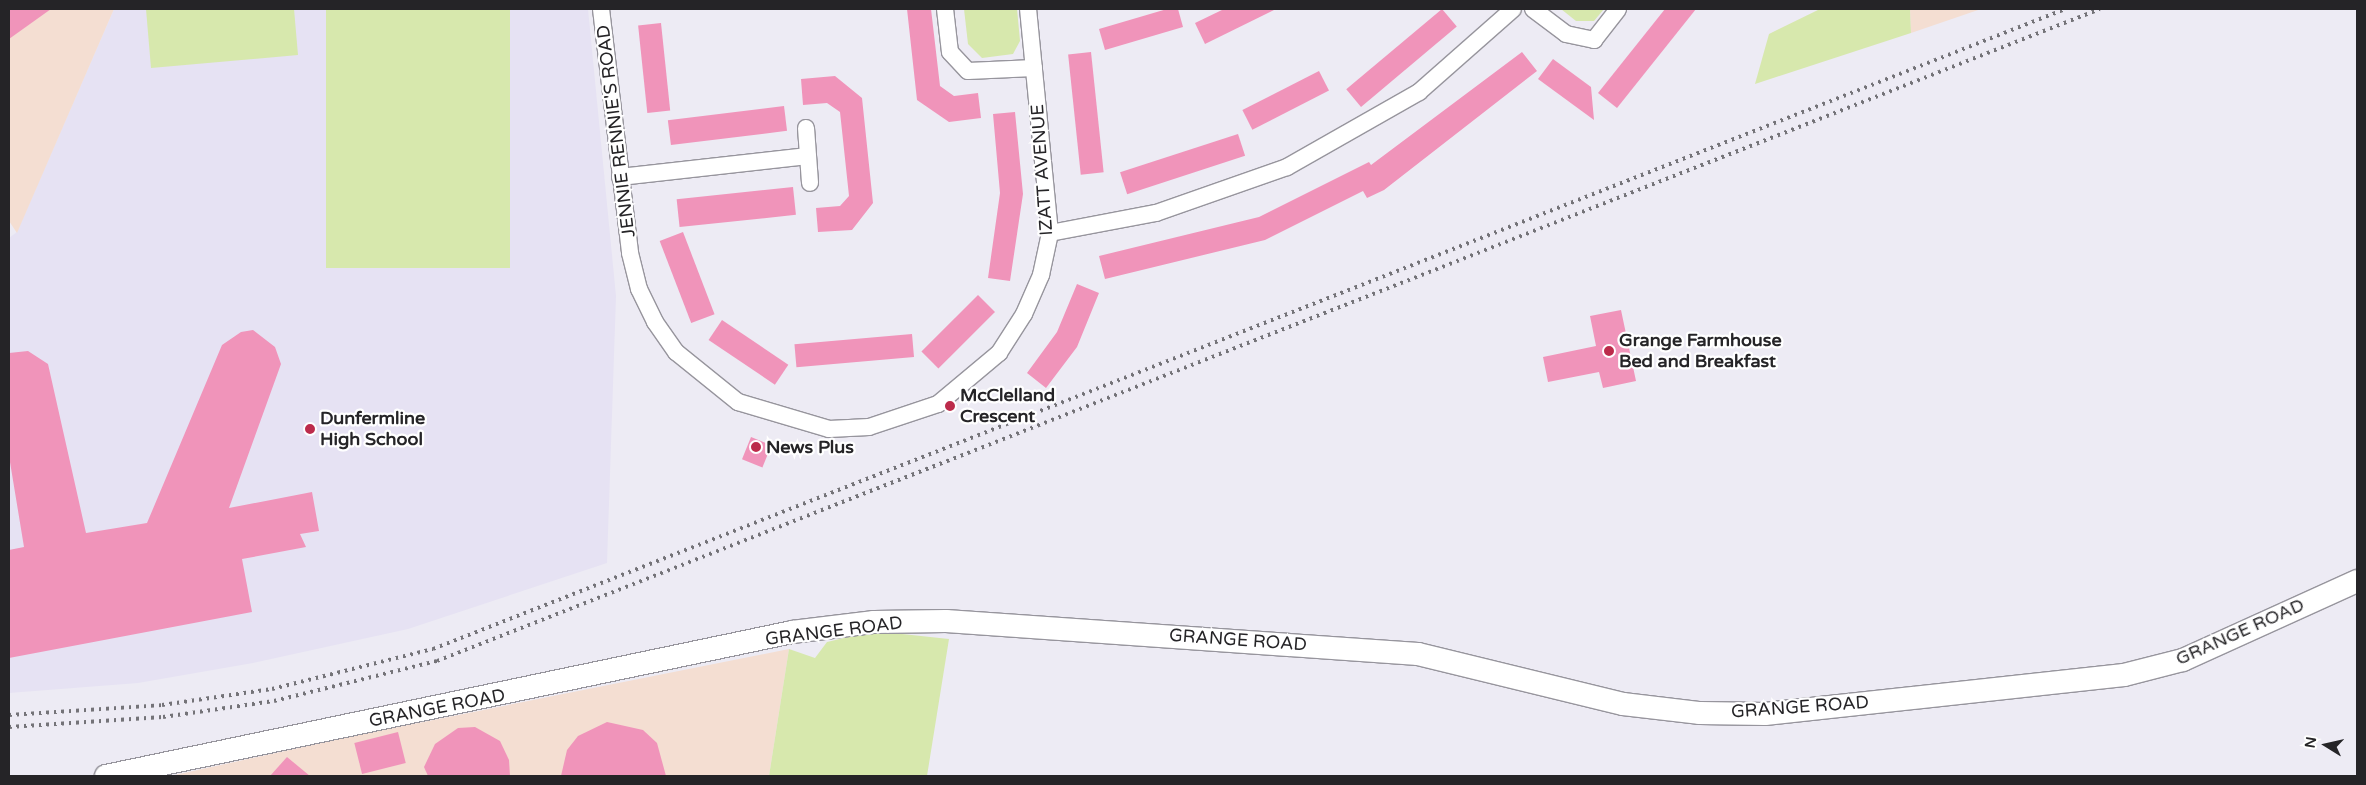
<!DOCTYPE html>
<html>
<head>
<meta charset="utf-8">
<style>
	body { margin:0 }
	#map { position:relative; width:2366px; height:785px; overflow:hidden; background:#edebf4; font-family:"Varela Round",sans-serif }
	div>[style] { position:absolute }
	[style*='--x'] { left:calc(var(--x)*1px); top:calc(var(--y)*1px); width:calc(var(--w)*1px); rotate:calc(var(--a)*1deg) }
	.built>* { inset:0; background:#e6e2f3 }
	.industrial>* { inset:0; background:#f4ded2 }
	.green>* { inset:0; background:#d7e8ad; transform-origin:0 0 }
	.building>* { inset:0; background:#f094ba; transform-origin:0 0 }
	.roads { filter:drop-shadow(1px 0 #97959d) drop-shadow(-1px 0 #97959d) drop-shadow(0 1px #97959d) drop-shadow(0 -1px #97959d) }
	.street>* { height:16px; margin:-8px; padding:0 8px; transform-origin:8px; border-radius:8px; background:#fff }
	.secondary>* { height:22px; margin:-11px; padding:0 11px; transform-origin:11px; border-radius:11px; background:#fff }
	.rail>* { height:4px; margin-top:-2px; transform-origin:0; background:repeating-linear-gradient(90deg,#747378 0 2.5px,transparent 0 7.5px) }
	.dots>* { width:14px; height:14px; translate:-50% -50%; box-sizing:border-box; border:2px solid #fff; border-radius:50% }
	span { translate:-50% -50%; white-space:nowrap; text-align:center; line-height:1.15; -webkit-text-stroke:4.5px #fff; paint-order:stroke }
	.street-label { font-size:18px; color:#252427 }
	.poi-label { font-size:18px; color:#252427; font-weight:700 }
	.left { translate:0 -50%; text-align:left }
	.frame { position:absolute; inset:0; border:10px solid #252427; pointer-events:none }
	.north { position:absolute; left:2301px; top:720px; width:50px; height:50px; -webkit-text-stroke:4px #fff; paint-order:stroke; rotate:280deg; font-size:14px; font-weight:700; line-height:20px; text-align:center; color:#252427 }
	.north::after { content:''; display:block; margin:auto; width:18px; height:22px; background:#252427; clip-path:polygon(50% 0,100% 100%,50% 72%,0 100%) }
</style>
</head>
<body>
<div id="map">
	<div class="built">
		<div style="clip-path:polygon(114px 9px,588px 9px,616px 296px,607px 563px,408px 629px,253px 663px,138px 683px,9px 693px,9px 238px,17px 232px)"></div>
	</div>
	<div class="industrial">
		<div style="clip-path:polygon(9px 9px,114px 9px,17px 233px,9px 221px)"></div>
		<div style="clip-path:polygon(1910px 9px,1981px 9px,1911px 33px)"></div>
		<div style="clip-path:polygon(789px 649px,769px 776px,170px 776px,363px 734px)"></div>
	</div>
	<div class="green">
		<div style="clip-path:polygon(146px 9px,294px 9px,298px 55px,151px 68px)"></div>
		<div style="left:326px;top:9px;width:184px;height:259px"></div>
		<div style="clip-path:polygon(964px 9px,1017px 9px,1020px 41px,1013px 54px,982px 58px,968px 44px)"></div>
		<div style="clip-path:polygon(1561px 9px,1604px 9px,1594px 21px,1576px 21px)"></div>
		<div style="clip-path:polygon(1820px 9px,1910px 9px,1911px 33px,1755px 84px,1769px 34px)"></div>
		<div style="clip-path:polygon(874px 631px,949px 639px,927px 776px,769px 776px,789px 649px,815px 658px,827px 642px)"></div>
	</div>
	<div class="building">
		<div style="clip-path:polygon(9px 9px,51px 9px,9px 39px)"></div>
		<div style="clip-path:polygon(907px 9px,931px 9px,940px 86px,954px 96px,978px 93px,981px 118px,949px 122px,917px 100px)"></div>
		<div style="clip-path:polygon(1167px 9px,1178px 9px,1183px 27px,1105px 50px,1099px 29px)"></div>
		<div style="clip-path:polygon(1224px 9px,1276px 9px,1205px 44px,1195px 23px)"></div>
		<div style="left:1442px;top:9px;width:23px;height:125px;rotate:50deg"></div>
		<div style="clip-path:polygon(1665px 9px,1696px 9px,1617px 108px,1598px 93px)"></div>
		<div style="left:661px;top:23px;width:88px;height:23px;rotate:84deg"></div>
		<div style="left:1091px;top:52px;width:121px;height:23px;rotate:84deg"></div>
		<div style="clip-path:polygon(1522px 52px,1537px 71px,1384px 190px,1367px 198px,1363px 191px,1265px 240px,1105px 279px,1099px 256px,1259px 217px,1369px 162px,1371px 165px)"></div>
		<div style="clip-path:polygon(1553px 59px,1591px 87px,1594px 120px,1538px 79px)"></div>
		<div style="left:1319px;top:71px;width:22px;height:86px;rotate:63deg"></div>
		<div style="clip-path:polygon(835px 76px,862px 98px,873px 203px,852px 230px,818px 232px,816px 208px,840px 206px,849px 196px,840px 112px,827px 103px,803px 105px,801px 79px)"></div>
		<div style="left:784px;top:106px;width:25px;height:117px;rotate:83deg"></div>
		<div style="clip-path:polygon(1015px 112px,1023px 194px,1010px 281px,988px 278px,1000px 193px,993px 114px)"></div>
		<div style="left:1238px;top:134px;width:23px;height:124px;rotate:72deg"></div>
		<div style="left:793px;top:187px;width:28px;height:117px;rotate:84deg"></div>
		<div style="left:683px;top:232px;width:88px;height:25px;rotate:69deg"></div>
		<div style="clip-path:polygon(1077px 284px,1099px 293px,1077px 347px,1046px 388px,1027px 373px,1057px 332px)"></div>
		<div style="left:978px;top:295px;width:24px;height:80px;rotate:45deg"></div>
		<div style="clip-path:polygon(1621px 310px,1636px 381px,1603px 388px,1599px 372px,1548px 382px,1543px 357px,1596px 346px,1590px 316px)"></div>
		<div style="left:722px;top:320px;width:80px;height:24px;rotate:34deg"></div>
		<div style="clip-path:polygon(253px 330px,275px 347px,281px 364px,229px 508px,312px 492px,319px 531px,300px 534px,306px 547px,242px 559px,252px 612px,9px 658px,9px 550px,24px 547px,9px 456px,9px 353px,28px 351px,48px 364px,86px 533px,147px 523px,222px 345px,241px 332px)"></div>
		<div style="left:912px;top:334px;width:23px;height:118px;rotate:85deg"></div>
		<div style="left:751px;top:437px;width:22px;height:24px;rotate:22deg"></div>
		<div style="clip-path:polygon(607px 722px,643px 730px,657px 743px,666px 776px,561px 776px,567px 750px,578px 736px)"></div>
		<div style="clip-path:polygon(475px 727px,500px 741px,509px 760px,510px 776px,428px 776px,424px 767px,435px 744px,458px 728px)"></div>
		<div style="left:398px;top:732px;width:32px;height:45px;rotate:76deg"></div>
		<div style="clip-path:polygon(287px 757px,310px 776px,270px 776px)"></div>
	</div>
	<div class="roads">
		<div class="street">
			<div style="--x:601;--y:9;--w:246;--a:83.2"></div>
			<div style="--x:630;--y:253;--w:37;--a:76"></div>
			<div style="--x:639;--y:289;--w:37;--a:64"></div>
			<div style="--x:655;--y:322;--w:37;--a:55"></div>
			<div style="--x:676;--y:352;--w:80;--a:38.9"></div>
			<div style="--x:738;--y:402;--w:95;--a:16.5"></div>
			<div style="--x:829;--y:429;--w:40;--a:-2.9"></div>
			<div style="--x:869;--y:427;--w:73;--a:-18.4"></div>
			<div style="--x:938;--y:404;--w:80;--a:-39.9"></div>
			<div style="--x:999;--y:353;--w:46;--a:-57.3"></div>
			<div style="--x:1024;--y:314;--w:43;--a:-66.4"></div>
			<div style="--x:1041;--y:275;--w:43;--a:-77.9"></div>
			<div style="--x:1050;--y:233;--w:225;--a:-95.6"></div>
			<div style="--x:945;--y:9;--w:43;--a:83.4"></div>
			<div style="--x:950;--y:52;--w:26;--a:47"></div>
			<div style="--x:968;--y:71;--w:66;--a:-2.6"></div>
			<div style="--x:1533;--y:9;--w:41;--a:37.1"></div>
			<div style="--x:1566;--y:34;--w:29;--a:12"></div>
			<div style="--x:1594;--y:40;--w:39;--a:-52"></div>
			<div style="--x:806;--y:128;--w:55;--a:85.8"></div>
			<div style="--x:620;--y:177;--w:189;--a:-6.4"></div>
			<div style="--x:1050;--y:233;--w:108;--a:-10.7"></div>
			<div style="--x:1156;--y:213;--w:139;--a:-19.3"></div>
			<div style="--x:1287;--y:167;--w:152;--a:-29.6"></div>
			<div style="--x:1419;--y:92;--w:125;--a:-41.4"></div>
		</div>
		<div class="secondary">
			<div style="--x:106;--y:776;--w:701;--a:-11.85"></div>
			<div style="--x:792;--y:632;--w:83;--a:-7"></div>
			<div style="--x:874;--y:622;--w:72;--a:-0.8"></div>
			<div style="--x:946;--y:621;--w:473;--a:4"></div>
			<div style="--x:1418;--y:654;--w:211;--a:13.7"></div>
			<div style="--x:1623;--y:704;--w:78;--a:6.7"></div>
			<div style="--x:1700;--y:713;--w:65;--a:0.9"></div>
			<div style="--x:1765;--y:714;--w:361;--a:-6.2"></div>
			<div style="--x:2124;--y:675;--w:61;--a:-14.3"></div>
			<div style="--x:2183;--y:660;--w:191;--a:-24.4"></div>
		</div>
	</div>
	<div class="rail">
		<div style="--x:9;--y:715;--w:153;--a:-3.7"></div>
		<div style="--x:162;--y:705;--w:111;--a:-8.3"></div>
		<div style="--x:272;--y:689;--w:166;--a:-14"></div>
		<div style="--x:433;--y:649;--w:1753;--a:-21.41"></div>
		<div style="--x:9;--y:727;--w:154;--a:-3.7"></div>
		<div style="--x:163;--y:717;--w:112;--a:-8.2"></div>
		<div style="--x:274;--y:701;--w:168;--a:-13.8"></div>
		<div style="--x:437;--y:661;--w:1786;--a:-21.41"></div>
	</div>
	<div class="dots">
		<div style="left:1609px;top:351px;background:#bc2b4b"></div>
		<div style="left:950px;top:406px;background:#bc2b4b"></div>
		<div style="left:310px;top:429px;background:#bc2b4b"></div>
		<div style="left:756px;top:447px;background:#bc2b4b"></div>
	</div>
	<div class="street-label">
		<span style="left:616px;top:131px;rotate:-97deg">JENNIE RENNIE'S ROAD</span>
		<span style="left:1042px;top:170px;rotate:-94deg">IZATT AVENUE</span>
		<span style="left:834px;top:631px;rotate:-7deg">GRANGE ROAD</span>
		<span style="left:2240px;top:632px;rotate:-24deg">GRANGE ROAD</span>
		<span style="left:1238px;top:640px;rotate:4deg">GRANGE ROAD</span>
		<span style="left:1800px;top:707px;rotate:-4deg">GRANGE ROAD</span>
		<span style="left:437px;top:708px;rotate:-11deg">GRANGE ROAD</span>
	</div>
	<div class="poi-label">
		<span class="left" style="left:1619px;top:351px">Grange Farmhouse<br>Bed and Breakfast</span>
		<span class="left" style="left:960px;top:406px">McClelland<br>Crescent</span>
		<span class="left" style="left:320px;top:429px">Dunfermline<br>High School</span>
		<span class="left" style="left:766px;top:447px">News Plus</span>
	</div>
	<div class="frame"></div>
	<div class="north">N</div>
</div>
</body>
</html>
